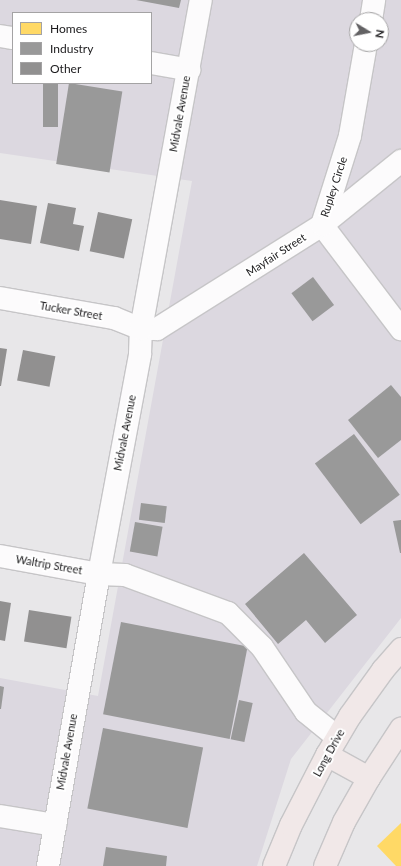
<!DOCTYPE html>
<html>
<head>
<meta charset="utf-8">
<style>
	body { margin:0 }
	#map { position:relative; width:401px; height:866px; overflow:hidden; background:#e8e7e9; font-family:Lato,sans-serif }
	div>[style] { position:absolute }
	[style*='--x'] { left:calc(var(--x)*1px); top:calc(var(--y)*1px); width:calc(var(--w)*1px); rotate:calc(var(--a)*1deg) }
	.built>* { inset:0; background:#dcd8e0 }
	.homes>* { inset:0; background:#ffd966 }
	.industry>* { inset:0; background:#999; transform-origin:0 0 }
	.building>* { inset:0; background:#919090; transform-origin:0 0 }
	.roads { filter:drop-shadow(1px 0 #c6c5c7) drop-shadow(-1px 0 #c6c5c7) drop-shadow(0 1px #c6c5c7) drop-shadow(0 -1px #c6c5c7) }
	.minor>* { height:22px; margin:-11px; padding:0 11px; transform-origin:11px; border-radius:11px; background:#fcfbfc }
	.major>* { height:22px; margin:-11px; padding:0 11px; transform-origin:11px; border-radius:11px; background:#f1e8e8 }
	span { translate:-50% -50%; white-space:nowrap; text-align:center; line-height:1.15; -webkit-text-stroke:4px #fff; paint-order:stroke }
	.street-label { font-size:11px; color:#1b1a1c }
	.legend { position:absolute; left:12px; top:12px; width:140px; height:72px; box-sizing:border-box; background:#fff; border:1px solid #a4a3a4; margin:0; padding:5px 7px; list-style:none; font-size:12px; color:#1b1a1c }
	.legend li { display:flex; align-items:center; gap:8px; height:20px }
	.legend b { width:20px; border:1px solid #a4a3a4 }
	.north { position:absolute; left:349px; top:12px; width:40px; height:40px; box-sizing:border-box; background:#fff; border:1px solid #a4a3a4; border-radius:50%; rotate:100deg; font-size:11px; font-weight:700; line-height:16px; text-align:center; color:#1b1a1c }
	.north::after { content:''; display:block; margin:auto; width:14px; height:18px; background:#636264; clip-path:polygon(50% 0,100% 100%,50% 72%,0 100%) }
</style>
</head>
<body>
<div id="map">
	<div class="built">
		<div style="clip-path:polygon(evenodd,0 0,401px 0,401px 618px,291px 759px,257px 866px,0 866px,0 678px,98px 696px,192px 181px,0 153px,0 0,13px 13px,151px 13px,151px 83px,13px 83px,13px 13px,0 0,357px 20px,381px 20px,381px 44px,357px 44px,357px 20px)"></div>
	</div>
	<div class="homes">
		<div style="clip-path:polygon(401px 823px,401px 866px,396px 866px,377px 846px)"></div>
	</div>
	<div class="industry">
		<div style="clip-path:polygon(136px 0,181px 0,179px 8px)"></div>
		<div style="left:43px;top:83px;width:15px;height:44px"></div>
		<div style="left:69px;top:83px;width:54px;height:82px;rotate:9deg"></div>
		<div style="left:313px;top:277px;width:35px;height:27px;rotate:53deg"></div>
		<div style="clip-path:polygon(391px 385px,401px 397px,401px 440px,378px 458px,348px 420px)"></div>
		<div style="left:354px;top:434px;width:76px;height:49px;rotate:53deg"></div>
		<div style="left:141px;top:503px;width:26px;height:17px;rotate:7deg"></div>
		<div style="clip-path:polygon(401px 520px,401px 553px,400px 553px,393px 521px)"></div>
		<div style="left:135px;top:522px;width:28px;height:30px;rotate:10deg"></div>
		<div style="clip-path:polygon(304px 553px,357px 615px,325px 643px,306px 620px,278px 644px,245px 604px)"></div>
		<div style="left:121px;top:622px;width:129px;height:94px;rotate:11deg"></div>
		<div style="clip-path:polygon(0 686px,4px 687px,1px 709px,0 709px)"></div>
		<div style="left:239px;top:700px;width:14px;height:40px;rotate:12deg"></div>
		<div style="left:103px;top:728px;width:102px;height:82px;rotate:11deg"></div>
		<div style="clip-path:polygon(106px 847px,167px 856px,166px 866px,103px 866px)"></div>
	</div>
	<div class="building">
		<div style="clip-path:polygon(0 200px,37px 206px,31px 244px,0 239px)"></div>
		<div style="clip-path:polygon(48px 203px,76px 208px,73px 224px,84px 226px,79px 251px,40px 243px)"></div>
		<div style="left:98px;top:212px;width:35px;height:40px;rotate:12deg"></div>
		<div style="clip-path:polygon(0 348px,7px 349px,1px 386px,0 386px)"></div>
		<div style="left:23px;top:350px;width:33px;height:31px;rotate:11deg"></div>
		<div style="clip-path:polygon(0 601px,11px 603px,5px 641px,0 640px)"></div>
		<div style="left:29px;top:610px;width:43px;height:32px;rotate:9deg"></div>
	</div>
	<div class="roads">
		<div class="minor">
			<div style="--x:371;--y:20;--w:20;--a:-81"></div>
			<div style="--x:0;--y:36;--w:13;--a:9"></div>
			<div style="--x:366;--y:44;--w:93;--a:99.9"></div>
			<div style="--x:350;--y:136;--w:93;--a:107.5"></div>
			<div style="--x:322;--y:225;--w:131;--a:52.8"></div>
			<div style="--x:151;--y:63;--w:39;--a:10"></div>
			<div style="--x:0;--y:298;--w:116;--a:10"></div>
			<div style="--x:114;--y:318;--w:29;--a:22"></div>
			<div style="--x:141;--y:329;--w:16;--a:0"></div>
			<div style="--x:157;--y:329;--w:195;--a:-32.2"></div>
			<div style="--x:322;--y:225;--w:102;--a:-39"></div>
			<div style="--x:0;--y:556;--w:101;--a:10.3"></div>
			<div style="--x:99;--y:574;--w:26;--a:2"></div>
			<div style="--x:125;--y:575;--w:110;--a:20.3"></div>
			<div style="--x:228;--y:613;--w:48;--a:45"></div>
			<div style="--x:262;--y:647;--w:78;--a:55.9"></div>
			<div style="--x:306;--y:712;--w:40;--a:39"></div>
			<div style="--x:0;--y:816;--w:56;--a:9.3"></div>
			<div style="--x:48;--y:866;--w:296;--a:-80.1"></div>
			<div style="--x:99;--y:574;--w:224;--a:-79.4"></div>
			<div style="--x:140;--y:354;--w:25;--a:-88"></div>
			<div style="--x:141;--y:329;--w:334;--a:-79.7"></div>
		</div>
		<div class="major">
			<div style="--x:327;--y:755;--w:48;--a:28.7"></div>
			<div style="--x:274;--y:866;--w:44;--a:-67.5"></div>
			<div style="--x:291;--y:825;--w:79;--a:-62.8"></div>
			<div style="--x:327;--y:755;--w:45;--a:-59.5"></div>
			<div style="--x:350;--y:716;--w:57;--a:-54.3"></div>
			<div style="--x:383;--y:670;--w:28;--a:-49"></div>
			<div style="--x:325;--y:866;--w:48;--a:-66.6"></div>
			<div style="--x:344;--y:822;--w:51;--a:-60.4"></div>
			<div style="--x:369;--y:778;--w:59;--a:-56.9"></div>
		</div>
	</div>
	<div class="street-label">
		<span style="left:180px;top:114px;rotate:-80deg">Midvale Avenue</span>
		<span style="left:334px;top:187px;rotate:-72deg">Rupley Circle</span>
		<span style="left:276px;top:255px;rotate:-33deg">Mayfair Street</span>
		<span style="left:71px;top:311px;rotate:10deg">Tucker Street</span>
		<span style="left:125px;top:433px;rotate:-79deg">Midvale Avenue</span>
		<span style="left:49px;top:565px;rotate:10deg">Waltrip Street</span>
		<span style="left:67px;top:752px;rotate:-80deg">Midvale Avenue</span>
		<span style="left:329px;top:753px;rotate:-61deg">Long Drive</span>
	</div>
	<ul class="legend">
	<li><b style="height:11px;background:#ffd966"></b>Homes</li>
	<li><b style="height:11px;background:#999"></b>Industry</li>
	<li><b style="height:11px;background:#919090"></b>Other</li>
	</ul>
	<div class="north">N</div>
</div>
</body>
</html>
